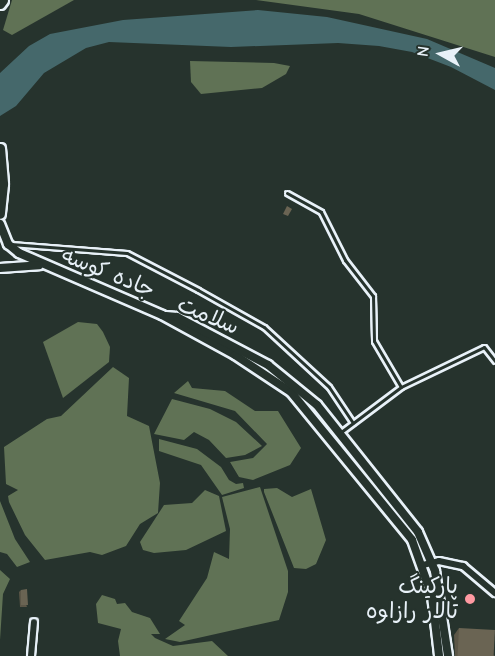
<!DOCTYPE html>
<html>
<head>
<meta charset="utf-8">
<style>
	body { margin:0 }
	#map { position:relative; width:495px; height:656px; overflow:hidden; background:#26332d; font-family:"Comic Neue","Playpen Sans Arabic",sans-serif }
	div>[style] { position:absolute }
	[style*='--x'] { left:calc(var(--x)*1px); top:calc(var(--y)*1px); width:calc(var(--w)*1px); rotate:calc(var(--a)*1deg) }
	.green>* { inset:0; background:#607255 }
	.water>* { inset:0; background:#45686b }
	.roads { filter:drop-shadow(2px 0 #e8f1f8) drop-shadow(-2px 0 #e8f1f8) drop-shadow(0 2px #e8f1f8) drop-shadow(0 -2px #e8f1f8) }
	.lane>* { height:3px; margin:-1.5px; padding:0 1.5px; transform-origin:1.5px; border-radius:1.5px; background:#26332d }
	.street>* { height:6px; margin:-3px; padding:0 3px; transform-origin:3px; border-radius:3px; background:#26332d }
	.secondary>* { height:8px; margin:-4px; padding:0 4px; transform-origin:4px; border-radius:4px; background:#26332d }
	.primary>* { height:9px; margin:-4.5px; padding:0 4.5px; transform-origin:4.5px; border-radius:4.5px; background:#26332d }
	.wall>* { inset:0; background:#5b5647 }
	.building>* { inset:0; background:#6a6453; transform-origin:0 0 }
	.dots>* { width:16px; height:16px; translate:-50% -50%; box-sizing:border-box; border:3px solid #26332d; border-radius:50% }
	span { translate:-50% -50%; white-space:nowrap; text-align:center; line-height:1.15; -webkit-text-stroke:4.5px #26332d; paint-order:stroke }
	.street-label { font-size:22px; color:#e8f1f8 }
	.poi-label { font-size:22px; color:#e8f1f8 }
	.right { translate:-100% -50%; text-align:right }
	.north { position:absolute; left:411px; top:24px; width:60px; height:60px; -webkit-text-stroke:4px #26332d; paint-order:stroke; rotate:278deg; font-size:16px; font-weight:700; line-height:24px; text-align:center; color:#e8f1f8 }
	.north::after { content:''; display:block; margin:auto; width:21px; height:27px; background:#e8f1f8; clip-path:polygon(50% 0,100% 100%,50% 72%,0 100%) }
</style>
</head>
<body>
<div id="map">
	<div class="green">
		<div style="clip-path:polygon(12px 0,74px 0,12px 35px,3px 30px)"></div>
		<div style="clip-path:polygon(256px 0,495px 0,495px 57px,359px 14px)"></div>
		<div style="clip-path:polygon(190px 61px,274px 63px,290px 66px,286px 74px,262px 88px,201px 94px,191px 82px)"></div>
		<div style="clip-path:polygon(78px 322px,97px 324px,103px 332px,110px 347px,109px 362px,63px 398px,43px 342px)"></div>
		<div style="clip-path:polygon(113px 367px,129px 378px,127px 416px,149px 426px,160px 483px,158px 513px,140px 524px,126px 546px,102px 555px,90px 552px,45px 560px,25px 535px,9px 502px,8px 496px,18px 490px,6px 484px,4px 447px,47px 419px,61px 416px)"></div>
		<div style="clip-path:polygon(188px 381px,192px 388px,225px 391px,255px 411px,278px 411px,301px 448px,290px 465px,253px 480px,239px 477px,230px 462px,253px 458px,267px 444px,235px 411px,174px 393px)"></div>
		<div style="clip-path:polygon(172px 399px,210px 409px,236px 422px,262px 446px,245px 455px,226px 458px,209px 440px,194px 432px,184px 440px,154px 434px)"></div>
		<div style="clip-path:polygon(159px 439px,197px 449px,221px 467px,229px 480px,236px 484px,243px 483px,244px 488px,222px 495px,201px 465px,159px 451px)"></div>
		<div style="clip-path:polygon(260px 487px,288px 571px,288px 592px,279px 620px,180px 642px,165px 639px,185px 625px,179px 621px,207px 578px,214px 552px,229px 559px,230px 529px,222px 497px)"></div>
		<div style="clip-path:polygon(277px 488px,292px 497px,311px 489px,326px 540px,316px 564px,306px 569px,294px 568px,264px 492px,264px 489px)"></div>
		<div style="clip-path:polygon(205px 490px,219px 496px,226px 531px,186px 550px,154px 553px,143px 550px,140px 542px,164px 505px,192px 503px)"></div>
		<div style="clip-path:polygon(0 501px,15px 539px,30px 562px,17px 567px,7px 554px,0 552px)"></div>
		<div style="clip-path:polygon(0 570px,10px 579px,3px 594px,0 640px)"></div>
		<div style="clip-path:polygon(102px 595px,115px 599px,117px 604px,125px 603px,132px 612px,150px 618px,160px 634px,151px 634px,155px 638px,173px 646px,212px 641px,228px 656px,120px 656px,118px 641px,121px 629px,98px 623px,96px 604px)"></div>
	</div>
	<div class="water">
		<div style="clip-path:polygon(258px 10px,327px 17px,427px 39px,495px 68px,495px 90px,451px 67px,412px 52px,379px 46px,338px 43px,231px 47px,109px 42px,86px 48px,44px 73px,16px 106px,0 116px,0 73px,29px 46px,50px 34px,123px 20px)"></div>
	</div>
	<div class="roads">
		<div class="lane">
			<div style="--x:287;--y:193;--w:39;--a:29"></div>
			<div style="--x:321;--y:212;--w:54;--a:63.4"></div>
			<div style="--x:345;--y:260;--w:46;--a:52.1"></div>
			<div style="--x:373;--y:296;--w:45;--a:88.7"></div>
			<div style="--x:374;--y:341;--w:53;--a:59.6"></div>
			<div style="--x:11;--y:244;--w:116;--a:4.4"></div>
			<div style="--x:127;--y:253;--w:80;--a:27.5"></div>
			<div style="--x:198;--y:290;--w:76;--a:29.3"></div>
			<div style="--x:264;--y:327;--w:88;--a:42.7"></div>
			<div style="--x:329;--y:387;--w:43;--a:56.3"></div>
			<div style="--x:341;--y:432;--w:75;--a:-36.9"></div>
			<div style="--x:401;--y:387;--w:92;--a:-25.7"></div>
			<div style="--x:484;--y:347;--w:18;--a:52"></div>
		</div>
		<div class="street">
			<div style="--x:423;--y:565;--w:16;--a:-14"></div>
			<div style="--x:439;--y:561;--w:25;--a:12"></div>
			<div style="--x:463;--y:566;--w:42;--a:40.2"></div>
			<div style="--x:31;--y:656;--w:34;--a:-85"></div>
		</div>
		<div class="secondary">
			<div style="--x:0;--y:224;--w:22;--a:68"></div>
			<div style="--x:8;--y:244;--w:14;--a:39"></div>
			<div style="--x:19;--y:253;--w:156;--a:23.4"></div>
			<div style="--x:162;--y:315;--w:83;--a:28.7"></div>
			<div style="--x:235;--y:355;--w:67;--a:33.5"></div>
			<div style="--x:291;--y:392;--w:191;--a:50.7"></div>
			<div style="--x:412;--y:540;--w:59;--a:70.3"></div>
			<div style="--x:432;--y:596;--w:60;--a:83.3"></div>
			<div style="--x:0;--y:268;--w:39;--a:-4"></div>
			<div style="--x:166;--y:316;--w:11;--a:5"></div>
			<div style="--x:177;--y:317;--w:103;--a:27.8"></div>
			<div style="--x:268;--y:365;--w:63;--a:39.2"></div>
			<div style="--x:317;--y:405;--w:162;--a:51.5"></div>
			<div style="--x:418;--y:532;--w:43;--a:66.4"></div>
			<div style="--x:435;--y:571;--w:86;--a:81.3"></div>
		</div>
		<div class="primary">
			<div style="--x:0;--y:4;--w:5;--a:-53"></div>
			<div style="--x:0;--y:148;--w:36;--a:85"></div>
			<div style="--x:3;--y:184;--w:30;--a:96"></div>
		</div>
	</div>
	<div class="wall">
		<div style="clip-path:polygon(21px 590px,27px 607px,20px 607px,19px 592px)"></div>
		<div style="clip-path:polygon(459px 628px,495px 656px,455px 656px,454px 635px)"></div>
	</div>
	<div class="building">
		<div style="clip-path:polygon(287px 206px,292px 209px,288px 216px,283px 214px)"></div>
		<div style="clip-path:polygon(27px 589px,28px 605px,21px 605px,21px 590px)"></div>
		<div style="left:459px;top:628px;width:36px;height:28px;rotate:3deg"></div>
	</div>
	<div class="dots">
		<div style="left:470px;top:599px;background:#ff9aa2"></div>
	</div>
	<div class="street-label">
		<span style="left:108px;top:273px;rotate:22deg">جاده کوسه</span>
		<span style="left:208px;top:316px;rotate:23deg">سلامت</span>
	</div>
	<div class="poi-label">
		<span class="right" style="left:458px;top:599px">پارکینگ<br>تالار رازاوه</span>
	</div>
	<div class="north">N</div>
</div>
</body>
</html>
